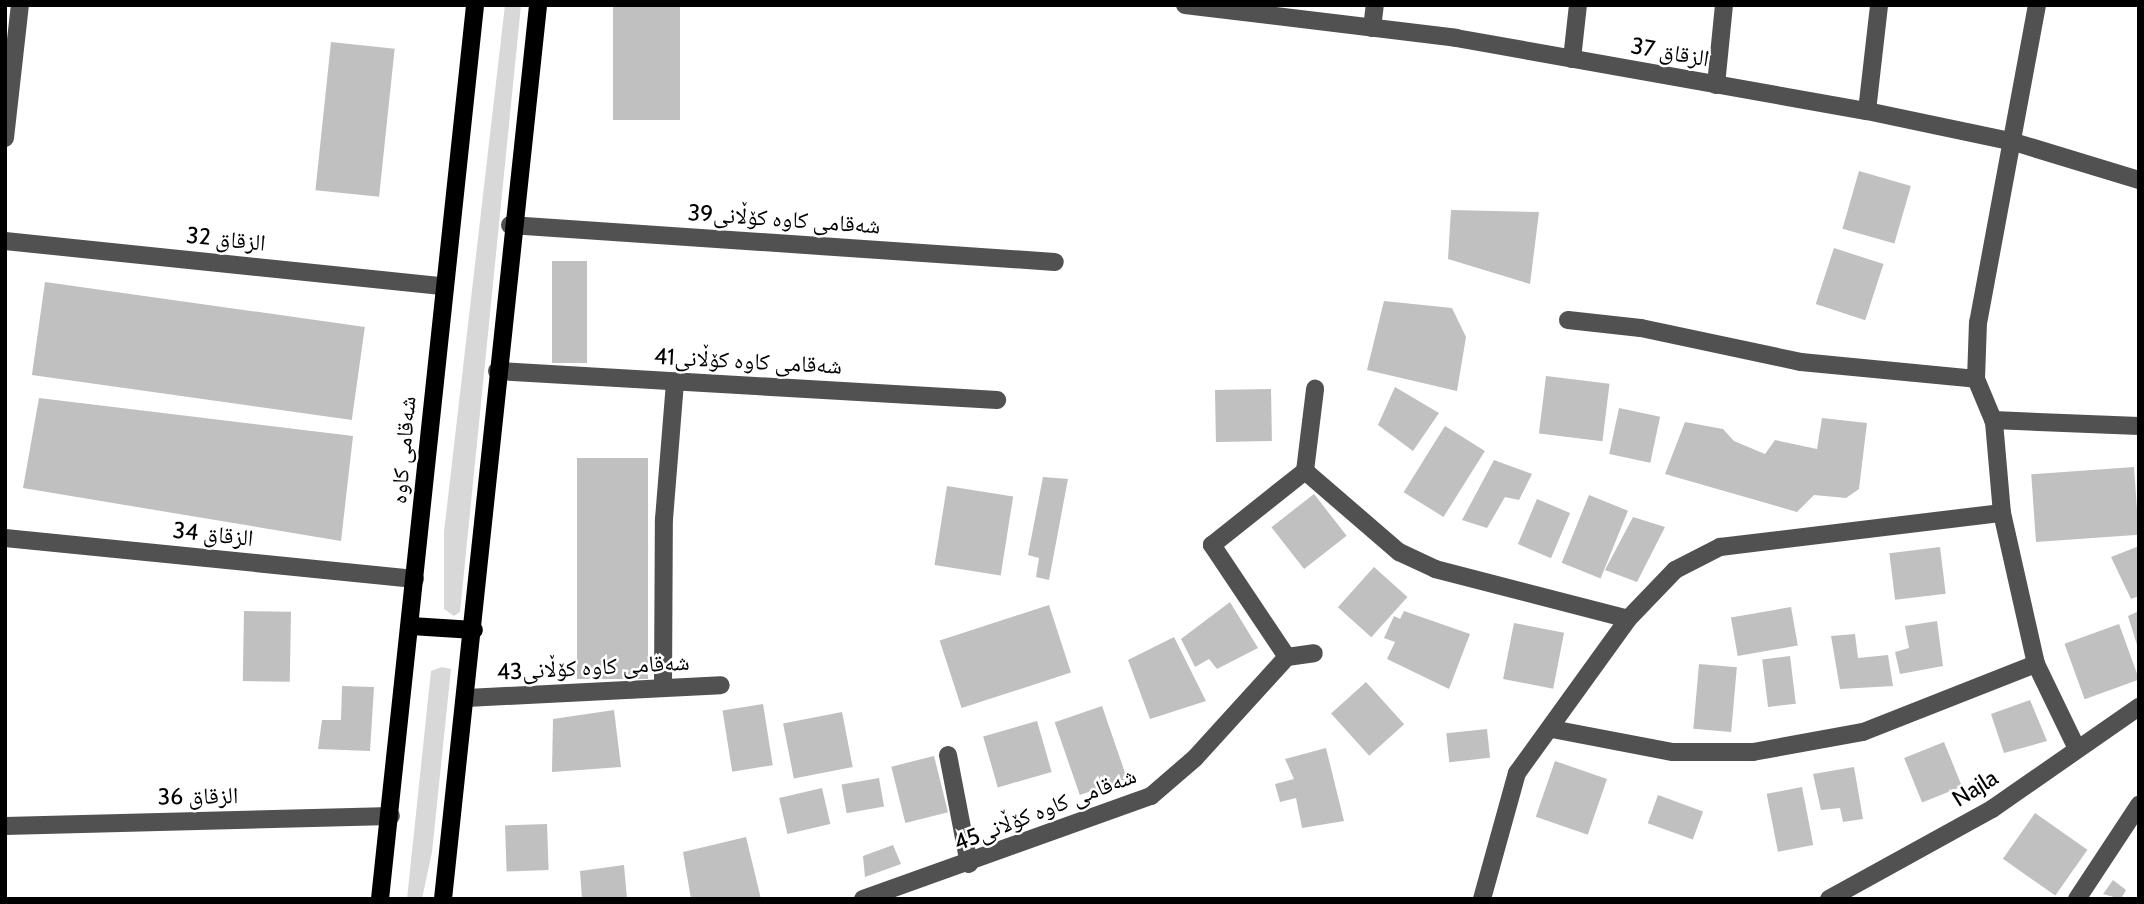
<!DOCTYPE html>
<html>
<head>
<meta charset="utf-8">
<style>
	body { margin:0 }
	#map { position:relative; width:2144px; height:904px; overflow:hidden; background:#fff; font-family:Cabin,"Noto Naskh Arabic",sans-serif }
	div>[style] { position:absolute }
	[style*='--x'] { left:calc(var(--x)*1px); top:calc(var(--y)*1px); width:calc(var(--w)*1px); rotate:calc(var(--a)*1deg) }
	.green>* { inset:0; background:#d8d8d8 }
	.building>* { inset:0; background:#c0c0c0; transform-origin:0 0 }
	.minor>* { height:18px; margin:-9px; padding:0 9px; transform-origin:9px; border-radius:9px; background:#515151 }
	.major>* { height:18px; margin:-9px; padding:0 9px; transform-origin:9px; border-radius:9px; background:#000 }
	span { translate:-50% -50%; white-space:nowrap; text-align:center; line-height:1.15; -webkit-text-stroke:5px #fff; paint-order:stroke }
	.street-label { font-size:23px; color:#000 }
	.frame { position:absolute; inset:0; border:7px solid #000; pointer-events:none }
</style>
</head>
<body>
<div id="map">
	<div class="green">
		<div style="clip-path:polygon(505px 5px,521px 5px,460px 612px,454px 616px,444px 609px,444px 532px)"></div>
		<div style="clip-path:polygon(442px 667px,451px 669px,432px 852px,422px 899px,407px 899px,431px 671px)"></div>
	</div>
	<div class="building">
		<div style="left:613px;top:5px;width:67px;height:115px"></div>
		<div style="left:331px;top:42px;width:64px;height:149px;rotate:6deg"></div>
		<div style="left:1859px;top:171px;width:54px;height:60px;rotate:16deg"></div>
		<div style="clip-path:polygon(1451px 210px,1539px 212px,1530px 284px,1448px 259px)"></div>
		<div style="left:1834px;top:248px;width:52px;height:59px;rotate:18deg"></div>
		<div style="left:552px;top:261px;width:35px;height:102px"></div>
		<div style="left:45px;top:282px;width:323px;height:94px;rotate:8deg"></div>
		<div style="clip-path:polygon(1384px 301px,1452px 308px,1466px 337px,1457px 391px,1367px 370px)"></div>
		<div style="left:1546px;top:376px;width:64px;height:58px;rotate:7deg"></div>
		<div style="clip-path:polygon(1395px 387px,1439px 413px,1413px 451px,1378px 425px)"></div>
		<div style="left:1271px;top:389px;width:52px;height:56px;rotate:89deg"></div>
		<div style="clip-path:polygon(39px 398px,353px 436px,341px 541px,23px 488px)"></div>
		<div style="left:1619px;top:408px;width:42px;height:47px;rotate:12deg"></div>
		<div style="clip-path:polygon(1822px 418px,1867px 423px,1859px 489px,1846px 498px,1814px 495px,1797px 512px,1665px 474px,1685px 422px,1723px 429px,1734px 441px,1765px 454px,1775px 440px,1817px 449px)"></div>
		<div style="left:1445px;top:426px;width:47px;height:78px;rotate:32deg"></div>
		<div style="left:577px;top:458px;width:71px;height:221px"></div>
		<div style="clip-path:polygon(1494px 460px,1532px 474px,1519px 500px,1505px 497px,1487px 528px,1462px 520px)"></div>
		<div style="left:2134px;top:467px;width:68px;height:103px;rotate:86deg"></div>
		<div style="clip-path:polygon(1043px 477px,1068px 479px,1049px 580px,1036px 577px,1039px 558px,1028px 555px)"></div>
		<div style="left:947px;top:486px;width:67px;height:80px;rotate:9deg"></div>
		<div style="left:1314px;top:494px;width:53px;height:54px;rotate:52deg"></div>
		<div style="left:1589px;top:495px;width:42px;height:73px;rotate:22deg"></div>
		<div style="left:1537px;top:499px;width:36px;height:49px;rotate:23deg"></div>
		<div style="clip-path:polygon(1633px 517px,1665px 527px,1637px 582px,1605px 570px)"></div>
		<div style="clip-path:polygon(2139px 546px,2139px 596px,2131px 599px,2111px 557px)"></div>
		<div style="left:1940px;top:547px;width:47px;height:51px;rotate:83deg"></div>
		<div style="left:1374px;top:567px;width:45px;height:54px;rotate:42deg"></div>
		<div style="clip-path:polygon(1230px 602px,1258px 648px,1217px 669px,1209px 659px,1195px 667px,1181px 639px)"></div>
		<div style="left:1049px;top:605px;width:71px;height:115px;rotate:72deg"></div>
		<div style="left:1791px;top:607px;width:39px;height:61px;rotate:80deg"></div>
		<div style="left:244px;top:611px;width:47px;height:70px;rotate:1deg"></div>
		<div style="clip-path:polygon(1404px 611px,1470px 634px,1449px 689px,1387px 659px,1395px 642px,1384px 638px,1394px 616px,1400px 619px)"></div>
		<div style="clip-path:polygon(2139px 611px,2139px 648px,2138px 648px,2128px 616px)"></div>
		<div style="clip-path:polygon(1937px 621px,1943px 666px,1900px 674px,1895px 652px,1909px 648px,1905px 626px)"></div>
		<div style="left:1514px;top:623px;width:51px;height:57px;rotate:11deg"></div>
		<div style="left:2119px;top:624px;width:59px;height:58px;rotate:70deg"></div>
		<div style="clip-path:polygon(1855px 634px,1858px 658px,1888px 655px,1893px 686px,1840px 689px,1831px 636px)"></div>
		<div style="clip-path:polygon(1174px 637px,1206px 701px,1150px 719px,1128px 660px)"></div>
		<div style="left:1790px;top:656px;width:48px;height:28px;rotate:83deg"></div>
		<div style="left:1699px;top:664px;width:38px;height:65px;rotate:5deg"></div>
		<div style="left:1366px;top:682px;width:57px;height:47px;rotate:48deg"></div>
		<div style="clip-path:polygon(342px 686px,374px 687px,370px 751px,318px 749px,322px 720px,341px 720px)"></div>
		<div style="clip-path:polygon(2030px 700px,2047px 741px,2004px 753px,1991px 714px)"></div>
		<div style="left:763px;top:704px;width:62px;height:41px;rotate:81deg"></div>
		<div style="left:1102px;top:706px;width:77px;height:50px;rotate:71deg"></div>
		<div style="clip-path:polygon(614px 710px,621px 767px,552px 772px,553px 719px)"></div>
		<div style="left:842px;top:712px;width:56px;height:60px;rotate:79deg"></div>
		<div style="left:1037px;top:721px;width:53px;height:56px;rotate:74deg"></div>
		<div style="left:1487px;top:729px;width:29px;height:41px;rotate:84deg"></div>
		<div style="left:1944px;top:742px;width:48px;height:43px;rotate:68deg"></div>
		<div style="clip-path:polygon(1326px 748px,1344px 821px,1302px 828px,1296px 798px,1280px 802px,1275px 784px,1294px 779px,1285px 759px)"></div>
		<div style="left:934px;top:756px;width:58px;height:44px;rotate:76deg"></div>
		<div style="left:1555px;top:761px;width:55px;height:59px;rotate:19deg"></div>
		<div style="clip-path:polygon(1854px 767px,1863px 819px,1843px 822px,1840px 808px,1821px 810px,1813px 774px)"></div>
		<div style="left:879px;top:778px;width:29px;height:38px;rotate:80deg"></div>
		<div style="left:1802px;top:787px;width:59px;height:36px;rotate:79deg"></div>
		<div style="left:822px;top:788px;width:37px;height:44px;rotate:77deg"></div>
		<div style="left:1658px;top:795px;width:48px;height:30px;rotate:20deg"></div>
		<div style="left:2035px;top:813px;width:64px;height:56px;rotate:35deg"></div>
		<div style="left:547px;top:824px;width:46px;height:42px;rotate:88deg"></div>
		<div style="clip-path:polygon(746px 837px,761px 899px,691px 899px,683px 852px)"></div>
		<div style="clip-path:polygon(893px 845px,901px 864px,865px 877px,863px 856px)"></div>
		<div style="clip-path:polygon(624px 865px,627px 899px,582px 899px,580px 871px)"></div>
		<div style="clip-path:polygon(2113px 880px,2126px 890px,2121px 899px,2103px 894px)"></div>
	</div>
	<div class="minor">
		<div style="--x:1185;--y:5;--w:273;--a:6.9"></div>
		<div style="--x:1456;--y:38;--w:417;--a:10.1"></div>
		<div style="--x:1867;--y:111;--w:150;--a:11.9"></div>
		<div style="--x:2014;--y:142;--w:131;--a:16.9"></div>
		<div style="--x:2037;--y:5;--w:322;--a:100.5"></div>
		<div style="--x:1978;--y:322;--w:57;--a:92"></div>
		<div style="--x:1976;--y:379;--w:47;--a:67.3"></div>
		<div style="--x:1994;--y:422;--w:91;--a:85"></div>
		<div style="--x:2002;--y:513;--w:155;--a:77.3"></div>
		<div style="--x:2036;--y:664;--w:94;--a:64.2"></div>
		<div style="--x:1372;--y:28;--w:23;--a:-83"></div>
		<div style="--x:1572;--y:59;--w:54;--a:-83.7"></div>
		<div style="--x:1716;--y:85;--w:80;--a:-84.3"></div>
		<div style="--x:1867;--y:111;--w:107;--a:-83.5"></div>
		<div style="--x:5;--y:138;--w:134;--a:-83.6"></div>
		<div style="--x:510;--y:225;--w:546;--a:3.88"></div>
		<div style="--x:5;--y:241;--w:439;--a:5.9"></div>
		<div style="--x:1568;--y:320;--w:73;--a:6.3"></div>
		<div style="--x:1641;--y:328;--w:164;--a:12"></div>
		<div style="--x:1801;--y:362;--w:176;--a:5.5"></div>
		<div style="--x:497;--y:371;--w:501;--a:3.32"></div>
		<div style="--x:1993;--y:420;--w:146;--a:2.4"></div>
		<div style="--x:1305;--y:471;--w:83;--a:-83"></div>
		<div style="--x:5;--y:538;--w:412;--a:5.7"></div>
		<div style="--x:1287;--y:657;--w:27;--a:-8"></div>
		<div style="--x:663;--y:688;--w:169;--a:-89.7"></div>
		<div style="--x:664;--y:519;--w:138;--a:-85.4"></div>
		<div style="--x:467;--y:698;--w:254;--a:-2.9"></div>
		<div style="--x:1552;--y:729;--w:123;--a:10.8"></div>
		<div style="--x:1673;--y:752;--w:80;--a:0"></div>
		<div style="--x:1753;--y:752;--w:112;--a:-10.3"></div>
		<div style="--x:1863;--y:732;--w:186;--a:-21.5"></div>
		<div style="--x:948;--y:755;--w:111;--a:79.1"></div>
		<div style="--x:5;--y:826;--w:386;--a:-1.5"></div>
		<div style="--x:863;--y:899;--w:306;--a:-19.7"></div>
		<div style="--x:1151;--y:796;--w:58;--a:-40.8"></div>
		<div style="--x:1195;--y:758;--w:137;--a:-47.7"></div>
		<div style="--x:1287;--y:657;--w:135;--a:-123.8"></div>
		<div style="--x:1212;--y:545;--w:119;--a:-38.5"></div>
		<div style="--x:1305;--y:471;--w:124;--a:40.8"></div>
		<div style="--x:1399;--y:552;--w:40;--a:25"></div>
		<div style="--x:1435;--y:569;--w:199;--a:14.5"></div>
		<div style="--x:1482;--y:899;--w:131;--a:-74.5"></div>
		<div style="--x:1517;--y:773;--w:190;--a:-54.2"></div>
		<div style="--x:1628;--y:619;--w:68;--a:-46.2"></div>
		<div style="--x:1675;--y:570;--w:51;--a:-27.1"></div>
		<div style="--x:1720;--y:547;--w:284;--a:-6.9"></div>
		<div style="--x:1829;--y:899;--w:186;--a:-28.9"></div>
		<div style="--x:1992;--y:809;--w:179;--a:-34.8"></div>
		<div style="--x:2077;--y:899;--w:113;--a:-56.6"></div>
	</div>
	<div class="major">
		<div style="--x:411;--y:626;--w:63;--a:3.6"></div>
		<div style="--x:380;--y:899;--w:899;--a:-83.93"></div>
		<div style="--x:443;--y:899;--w:899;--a:-83.93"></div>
	</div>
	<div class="street-label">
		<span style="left:1670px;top:52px;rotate:10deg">الزقاق 37</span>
		<span style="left:784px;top:219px;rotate:4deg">شەقامی کاوە کۆڵانی39</span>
		<span style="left:226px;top:239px;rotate:6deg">الزقاق 32</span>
		<span style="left:748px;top:361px;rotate:3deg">شەقامی کاوە کۆڵانی41</span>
		<span style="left:403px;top:450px;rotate:-85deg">شەقامی کاوە</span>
		<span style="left:213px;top:534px;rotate:6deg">الزقاق 34</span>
		<span style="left:593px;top:667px;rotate:-3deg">شەقامی کاوە کۆڵانی43</span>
		<span style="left:1975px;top:788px;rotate:-32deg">Najla</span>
		<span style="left:198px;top:796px;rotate:-1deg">الزقاق 36</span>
		<span style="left:1045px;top:809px;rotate:-21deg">شەقامی کاوە کۆڵانی45</span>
	</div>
	<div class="frame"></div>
</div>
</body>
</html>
